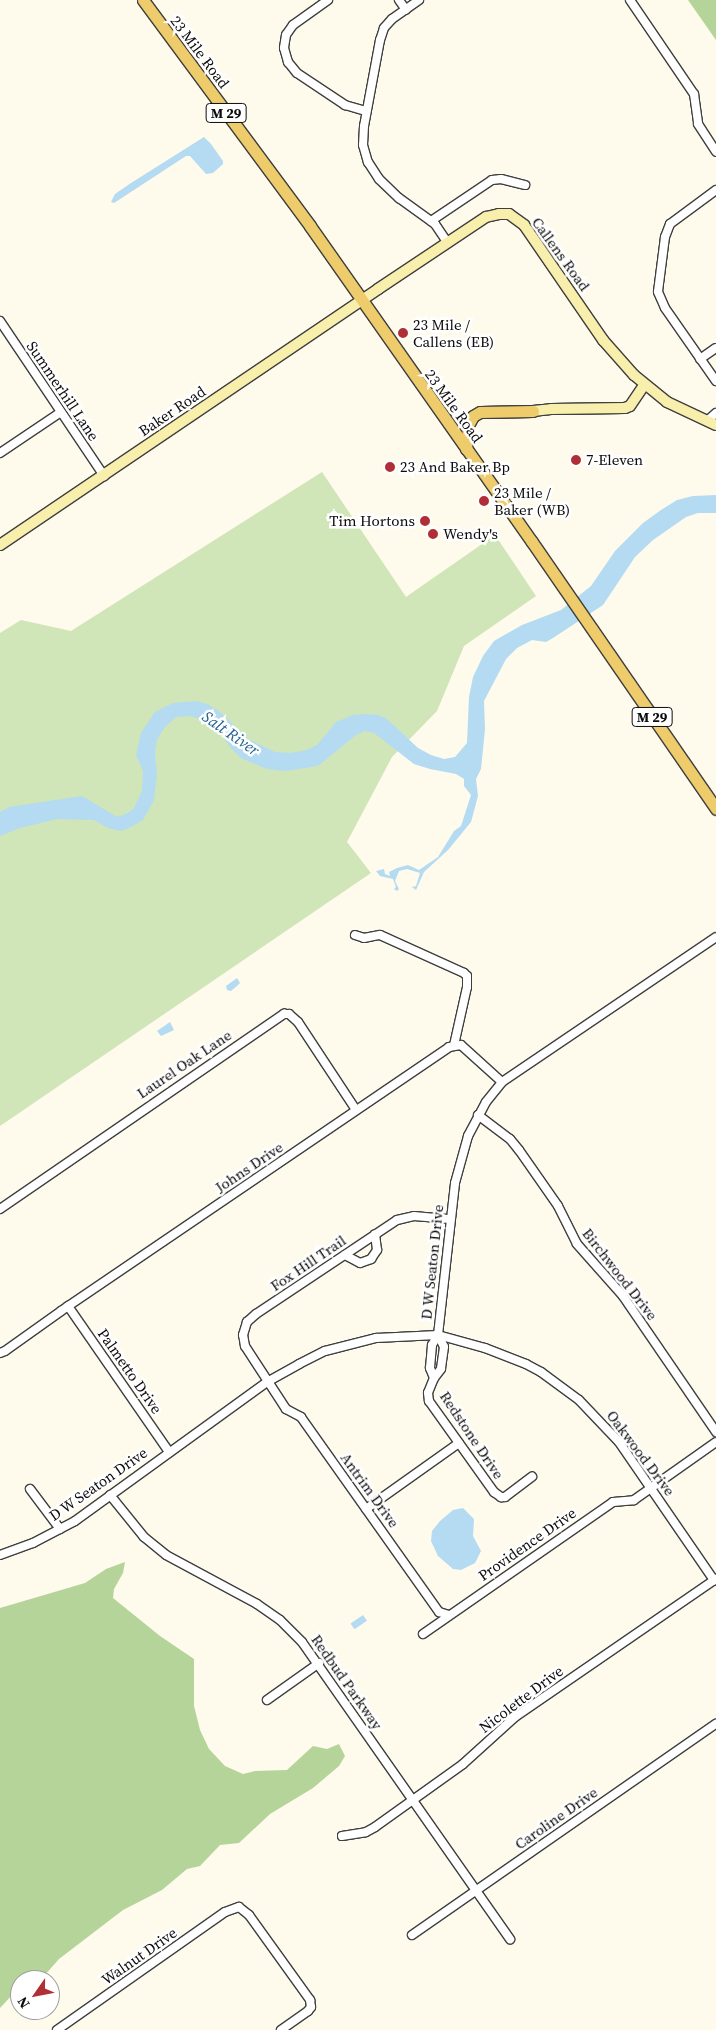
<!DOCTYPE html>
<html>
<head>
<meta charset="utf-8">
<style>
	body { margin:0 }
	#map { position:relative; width:716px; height:2030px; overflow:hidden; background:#fefaec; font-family:"Source Serif 4",serif }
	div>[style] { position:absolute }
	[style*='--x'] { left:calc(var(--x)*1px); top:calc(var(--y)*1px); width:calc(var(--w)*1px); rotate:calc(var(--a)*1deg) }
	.green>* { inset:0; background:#d0e5b8 }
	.forest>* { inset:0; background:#b5d499 }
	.water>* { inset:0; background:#b4dbf1; transform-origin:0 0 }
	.roads { filter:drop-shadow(1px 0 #3f3f3f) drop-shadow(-1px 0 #3f3f3f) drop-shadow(0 1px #3f3f3f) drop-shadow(0 -1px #3f3f3f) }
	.street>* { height:8px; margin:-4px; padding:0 4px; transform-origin:4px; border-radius:4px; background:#fff }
	.secondary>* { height:10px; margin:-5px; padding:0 5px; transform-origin:5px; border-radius:5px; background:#f9efac }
	.primary>* { height:11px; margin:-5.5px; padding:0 5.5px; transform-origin:5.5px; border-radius:5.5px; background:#eecc6b }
	.dots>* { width:14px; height:14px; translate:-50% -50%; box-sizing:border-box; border:2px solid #fff; border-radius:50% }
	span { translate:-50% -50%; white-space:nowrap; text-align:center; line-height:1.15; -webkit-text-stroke:5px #fff; paint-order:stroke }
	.shield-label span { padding:1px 4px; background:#fff; border:1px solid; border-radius:4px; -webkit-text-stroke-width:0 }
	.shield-label { font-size:14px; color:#0c0c0c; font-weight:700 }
	.street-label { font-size:15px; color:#0c0c0c }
	.poi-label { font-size:15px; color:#0c0c0c }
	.left { translate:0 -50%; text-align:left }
	.right { translate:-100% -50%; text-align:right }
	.water-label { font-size:16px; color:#1f6293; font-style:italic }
	.north { position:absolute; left:10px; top:1970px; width:50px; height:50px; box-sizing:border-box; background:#fff; border:1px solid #9e9e9e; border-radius:50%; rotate:237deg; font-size:14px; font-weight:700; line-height:20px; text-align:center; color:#0c0c0c }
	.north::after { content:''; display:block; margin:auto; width:18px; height:22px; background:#b02f37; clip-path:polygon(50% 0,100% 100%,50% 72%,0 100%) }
</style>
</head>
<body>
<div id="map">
	<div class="green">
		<div style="clip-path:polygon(322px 472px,406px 597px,495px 535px,536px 596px,464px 646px,437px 711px,392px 757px,347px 842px,371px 873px,0 1126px,0 633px,21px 620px,71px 631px)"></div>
	</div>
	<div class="forest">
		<div style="clip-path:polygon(688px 0,716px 0,716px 40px)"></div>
		<div style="clip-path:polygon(125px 1562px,123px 1573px,114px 1589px,113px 1598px,160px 1636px,194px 1659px,194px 1706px,200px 1730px,209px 1749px,225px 1766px,243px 1774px,255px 1771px,287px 1770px,313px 1746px,327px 1749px,339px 1744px,345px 1756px,339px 1766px,313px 1788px,270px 1814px,239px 1843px,220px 1845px,200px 1866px,187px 1869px,162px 1890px,123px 1910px,59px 1959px,43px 1977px,37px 1980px,20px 1980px,20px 1990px,13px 1994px,0 2008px,0 1608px,85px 1583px,106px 1569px)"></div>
	</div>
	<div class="water">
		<div style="clip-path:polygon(204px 137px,211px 144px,223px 161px,223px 164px,213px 173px,206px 174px,190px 156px,186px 156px,114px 203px,111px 202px,115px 194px,131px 183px)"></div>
		<div style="clip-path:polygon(716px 495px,716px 513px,698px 513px,686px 517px,653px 540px,635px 557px,603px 605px,553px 638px,546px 642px,532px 640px,517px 648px,506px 659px,484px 701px,485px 729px,481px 769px,476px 779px,478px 796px,471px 822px,448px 850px,424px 872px,416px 890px,412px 887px,416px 886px,420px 873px,407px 869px,399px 871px,395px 881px,399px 889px,397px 891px,394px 889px,396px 887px,393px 879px,380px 876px,376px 871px,384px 869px,385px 874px,390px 876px,389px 872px,397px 868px,408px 865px,419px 870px,438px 857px,454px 831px,461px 826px,471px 795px,464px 786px,464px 779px,456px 774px,430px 769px,414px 764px,374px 733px,365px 731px,356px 735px,318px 766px,286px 771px,267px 769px,241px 758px,229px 746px,219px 730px,204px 720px,190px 716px,176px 717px,164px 728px,157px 740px,155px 752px,157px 774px,154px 800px,143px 820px,131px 827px,121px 831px,108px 828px,94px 820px,57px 819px,20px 828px,0 836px,0 812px,9px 807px,82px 796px,117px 817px,128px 813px,134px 808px,142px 791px,143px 771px,136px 755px,141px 733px,155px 712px,173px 703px,196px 701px,207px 704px,218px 710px,248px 739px,275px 752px,291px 753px,307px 750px,317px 745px,336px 722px,353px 715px,366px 714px,378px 715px,386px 718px,418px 748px,431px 755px,444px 759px,455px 757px,467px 743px,469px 697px,473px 677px,483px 656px,494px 641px,522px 625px,561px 610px,591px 586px,615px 551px,643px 523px,661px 510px,677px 500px,693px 496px)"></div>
		<div style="clip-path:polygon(237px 978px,240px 983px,238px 985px,231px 991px,227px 990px,226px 986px)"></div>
		<div style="clip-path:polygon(170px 1022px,174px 1030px,161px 1036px,157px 1031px)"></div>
		<div style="clip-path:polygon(463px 1508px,474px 1519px,473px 1536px,481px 1551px,475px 1563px,461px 1570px,453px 1569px,438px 1556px,431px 1541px,432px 1531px,440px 1521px,453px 1510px)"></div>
		<div style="left:363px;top:1615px;width:7px;height:15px;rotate:56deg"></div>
	</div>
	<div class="roads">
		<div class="street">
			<div style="--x:328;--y:0;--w:43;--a:144.5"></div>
			<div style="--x:293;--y:25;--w:12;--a:125"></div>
			<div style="--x:286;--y:35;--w:13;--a:99"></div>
			<div style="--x:284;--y:48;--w:15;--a:74"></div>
			<div style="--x:288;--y:62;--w:14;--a:51"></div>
			<div style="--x:297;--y:73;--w:58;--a:33.7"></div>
			<div style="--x:345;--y:105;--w:22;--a:16"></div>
			<div style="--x:399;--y:0;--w:12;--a:55"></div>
			<div style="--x:419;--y:0;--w:33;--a:145"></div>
			<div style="--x:392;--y:19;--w:12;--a:132"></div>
			<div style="--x:384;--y:28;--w:13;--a:108"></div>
			<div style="--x:380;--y:40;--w:87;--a:100.5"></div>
			<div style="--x:364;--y:126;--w:19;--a:93"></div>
			<div style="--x:363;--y:145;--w:18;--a:74"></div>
			<div style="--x:368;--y:162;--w:20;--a:57"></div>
			<div style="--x:379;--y:179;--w:28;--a:44"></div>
			<div style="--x:399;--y:198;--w:44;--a:35.8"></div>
			<div style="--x:435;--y:224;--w:22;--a:56"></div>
			<div style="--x:630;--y:0;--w:114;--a:55.8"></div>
			<div style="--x:694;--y:94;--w:30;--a:82"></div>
			<div style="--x:698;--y:124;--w:33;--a:57"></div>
			<div style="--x:716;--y:190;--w:57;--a:143.5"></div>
			<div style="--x:670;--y:224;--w:14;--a:111"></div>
			<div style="--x:665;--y:237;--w:55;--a:97.3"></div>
			<div style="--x:658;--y:292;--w:17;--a:66"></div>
			<div style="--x:665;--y:308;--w:89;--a:55.1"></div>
			<div style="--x:431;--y:221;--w:73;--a:-33.9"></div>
			<div style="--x:492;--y:180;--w:9;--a:-6"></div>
			<div style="--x:501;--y:179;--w:25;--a:14"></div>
			<div style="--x:0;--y:321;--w:187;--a:56.1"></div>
			<div style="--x:700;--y:359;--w:19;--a:-35"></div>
			<div style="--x:707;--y:421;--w:12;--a:-42"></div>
			<div style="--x:0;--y:453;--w:73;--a:-33.9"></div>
			<div style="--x:355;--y:935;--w:9;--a:18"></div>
			<div style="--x:364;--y:938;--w:16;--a:-11"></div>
			<div style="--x:380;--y:935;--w:92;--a:24.3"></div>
			<div style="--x:464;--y:973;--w:4;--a:45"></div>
			<div style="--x:467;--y:976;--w:11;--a:90"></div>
			<div style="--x:467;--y:987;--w:59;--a:102.6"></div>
			<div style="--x:478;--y:1115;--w:40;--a:37"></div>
			<div style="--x:510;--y:1139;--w:14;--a:51"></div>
			<div style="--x:519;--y:1150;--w:68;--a:55.1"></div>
			<div style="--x:558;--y:1206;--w:42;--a:63.4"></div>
			<div style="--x:577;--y:1244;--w:69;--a:48.5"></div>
			<div style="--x:623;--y:1296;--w:165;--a:55.6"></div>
			<div style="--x:0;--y:1209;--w:345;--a:-34.5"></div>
			<div style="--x:284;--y:1014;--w:5;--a:0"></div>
			<div style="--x:289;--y:1014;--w:12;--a:42"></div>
			<div style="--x:298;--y:1022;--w:105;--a:56.6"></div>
			<div style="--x:345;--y:1255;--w:17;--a:28"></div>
			<div style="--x:360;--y:1263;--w:12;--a:-20"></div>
			<div style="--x:371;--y:1259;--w:11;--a:-56"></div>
			<div style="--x:377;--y:1250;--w:16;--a:-97"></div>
			<div style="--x:68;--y:1306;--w:178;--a:55.3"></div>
			<div style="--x:438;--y:1335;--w:13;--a:63"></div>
			<div style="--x:444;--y:1347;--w:22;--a:98"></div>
			<div style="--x:441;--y:1369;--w:11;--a:128"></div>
			<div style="--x:434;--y:1378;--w:11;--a:-112"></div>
			<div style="--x:430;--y:1368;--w:23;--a:-85"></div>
			<div style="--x:432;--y:1345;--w:12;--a:-59"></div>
			<div style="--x:438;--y:1335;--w:153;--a:-83.6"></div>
			<div style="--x:455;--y:1183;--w:49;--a:-74.5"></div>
			<div style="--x:468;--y:1136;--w:38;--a:-62"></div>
			<div style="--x:486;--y:1102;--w:26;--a:-51"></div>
			<div style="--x:502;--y:1082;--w:258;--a:-34.1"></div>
			<div style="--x:0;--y:1353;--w:5;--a:-22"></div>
			<div style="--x:5;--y:1351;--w:69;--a:-35.5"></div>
			<div style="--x:61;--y:1311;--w:469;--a:-34.2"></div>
			<div style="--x:449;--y:1047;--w:12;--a:-9"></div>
			<div style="--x:461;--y:1045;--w:55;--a:42.1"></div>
			<div style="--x:434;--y:1378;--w:16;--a:112"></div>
			<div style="--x:428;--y:1393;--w:8;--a:83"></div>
			<div style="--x:429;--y:1401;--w:112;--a:54.5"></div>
			<div style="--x:494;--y:1492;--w:9;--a:36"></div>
			<div style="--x:501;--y:1497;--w:4;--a:0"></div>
			<div style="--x:505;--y:1497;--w:34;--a:-37"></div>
			<div style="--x:30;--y:1489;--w:50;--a:53.1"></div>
			<div style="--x:110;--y:1495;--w:54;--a:51"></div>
			<div style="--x:144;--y:1537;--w:28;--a:39"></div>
			<div style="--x:166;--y:1555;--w:103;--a:28.3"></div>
			<div style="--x:257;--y:1604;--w:28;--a:35"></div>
			<div style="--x:280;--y:1620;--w:31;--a:45"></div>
			<div style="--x:302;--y:1642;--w:363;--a:55"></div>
			<div style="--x:366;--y:1509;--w:114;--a:-35.4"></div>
			<div style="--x:0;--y:1555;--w:35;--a:-20"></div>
			<div style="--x:33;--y:1543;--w:47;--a:-27.6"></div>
			<div style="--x:75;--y:1521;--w:237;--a:-35.9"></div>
			<div style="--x:267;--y:1382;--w:37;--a:-29"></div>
			<div style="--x:299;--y:1364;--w:29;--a:-27"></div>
			<div style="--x:325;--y:1351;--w:53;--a:-14.3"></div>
			<div style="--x:376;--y:1338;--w:62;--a:-2.8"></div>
			<div style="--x:438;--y:1335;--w:49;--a:15.5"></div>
			<div style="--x:485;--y:1348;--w:44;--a:21.3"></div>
			<div style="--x:526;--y:1364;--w:17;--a:28"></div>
			<div style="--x:541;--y:1372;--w:47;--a:36.4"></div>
			<div style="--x:579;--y:1400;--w:58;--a:46.4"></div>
			<div style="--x:619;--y:1442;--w:168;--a:55.5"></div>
			<div style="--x:449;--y:1615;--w:10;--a:-163"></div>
			<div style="--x:439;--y:1612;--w:239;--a:-125.3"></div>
			<div style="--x:301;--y:1417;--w:17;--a:-152"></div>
			<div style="--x:286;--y:1409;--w:75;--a:-123.1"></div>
			<div style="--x:245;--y:1346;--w:11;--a:-100"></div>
			<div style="--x:243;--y:1335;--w:14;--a:-73"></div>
			<div style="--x:247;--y:1322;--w:12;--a:-42"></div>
			<div style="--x:256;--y:1314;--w:169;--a:-33.7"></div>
			<div style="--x:397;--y:1220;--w:17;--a:-13"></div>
			<div style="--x:414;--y:1216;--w:36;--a:5"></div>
			<div style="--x:423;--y:1634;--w:231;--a:-34.8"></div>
			<div style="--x:613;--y:1502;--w:21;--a:-5"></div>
			<div style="--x:634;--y:1500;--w:100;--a:-35.3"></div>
			<div style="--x:267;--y:1700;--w:64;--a:-35.4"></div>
			<div style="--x:342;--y:1836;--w:24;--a:-9"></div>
			<div style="--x:366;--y:1832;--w:10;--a:-29"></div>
			<div style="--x:375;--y:1827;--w:108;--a:-35.6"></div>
			<div style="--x:463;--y:1764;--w:70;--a:-42.1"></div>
			<div style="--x:515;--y:1717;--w:244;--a:-34.5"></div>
			<div style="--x:412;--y:1935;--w:370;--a:-34.8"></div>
			<div style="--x:57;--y:2030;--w:205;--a:-35.1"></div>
			<div style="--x:225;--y:1912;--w:15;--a:-20"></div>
			<div style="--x:239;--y:1907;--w:13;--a:39"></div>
			<div style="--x:249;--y:1915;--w:105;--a:54.3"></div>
			<div style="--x:310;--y:2000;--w:7;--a:82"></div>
			<div style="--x:311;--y:2007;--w:5;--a:127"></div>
			<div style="--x:308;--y:2011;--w:33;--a:145"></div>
		</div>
		<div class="secondary">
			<div style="--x:533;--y:411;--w:18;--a:-6"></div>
			<div style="--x:551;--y:409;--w:74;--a:-0.8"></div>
			<div style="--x:625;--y:408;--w:5;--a:-22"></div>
			<div style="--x:630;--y:406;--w:25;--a:-56"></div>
			<div style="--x:0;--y:545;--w:457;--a:-34.1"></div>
			<div style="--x:378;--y:289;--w:130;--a:-33.7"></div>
			<div style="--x:486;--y:217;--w:13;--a:-13"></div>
			<div style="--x:499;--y:214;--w:10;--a:0"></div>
			<div style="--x:509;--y:214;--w:19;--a:36"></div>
			<div style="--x:524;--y:225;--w:140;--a:55.5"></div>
			<div style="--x:603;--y:340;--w:47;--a:48.5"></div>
			<div style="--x:634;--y:375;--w:43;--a:39.3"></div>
			<div style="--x:667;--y:402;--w:54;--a:25.1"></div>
		</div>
		<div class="primary">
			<div style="--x:143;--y:0;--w:281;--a:53.5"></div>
			<div style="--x:310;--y:226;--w:386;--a:54.9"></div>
			<div style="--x:532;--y:542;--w:324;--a:55.4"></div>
			<div style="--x:466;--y:449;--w:24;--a:-85"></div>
			<div style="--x:468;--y:425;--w:10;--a:-61"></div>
			<div style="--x:473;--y:416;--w:8;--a:-30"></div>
			<div style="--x:480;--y:412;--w:53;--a:-1.1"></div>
		</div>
	</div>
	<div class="dots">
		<div style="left:403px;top:333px;background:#b02f37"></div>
		<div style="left:576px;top:460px;background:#b02f37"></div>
		<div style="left:390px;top:467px;background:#b02f37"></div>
		<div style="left:484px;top:501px;background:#b02f37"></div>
		<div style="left:425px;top:521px;background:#b02f37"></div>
		<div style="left:433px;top:534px;background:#b02f37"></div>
	</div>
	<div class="shield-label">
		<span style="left:226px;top:113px">M 29</span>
		<span style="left:652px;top:717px">M 29</span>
	</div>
	<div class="street-label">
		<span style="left:200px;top:52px;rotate:53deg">23 Mile Road</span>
		<span style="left:561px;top:254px;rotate:54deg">Callens Road</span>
		<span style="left:63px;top:391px;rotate:56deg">Summerhill Lane</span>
		<span style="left:454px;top:406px;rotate:54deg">23 Mile Road</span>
		<span style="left:172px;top:411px;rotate:-34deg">Baker Road</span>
		<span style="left:184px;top:1064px;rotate:-34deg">Laurel Oak Lane</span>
		<span style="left:249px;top:1167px;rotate:-34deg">Johns Drive</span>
		<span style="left:432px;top:1262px;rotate:-84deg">D W Seaton Drive</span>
		<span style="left:308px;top:1263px;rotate:-34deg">Fox Hill Trail</span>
		<span style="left:620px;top:1274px;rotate:52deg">Birchwood Drive</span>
		<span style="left:130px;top:1371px;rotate:55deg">Palmetto Drive</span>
		<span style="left:472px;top:1435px;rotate:56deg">Redstone Drive</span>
		<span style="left:641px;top:1453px;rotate:53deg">Oakwood Drive</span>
		<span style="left:98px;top:1484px;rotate:-35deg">D W Seaton Drive</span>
		<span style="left:370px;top:1490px;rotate:54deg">Antrim Drive</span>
		<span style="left:527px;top:1544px;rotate:-35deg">Providence Drive</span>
		<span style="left:347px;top:1682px;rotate:55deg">Redbud Parkway</span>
		<span style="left:521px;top:1699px;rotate:-37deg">Nicolette Drive</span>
		<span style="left:556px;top:1818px;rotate:-35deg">Caroline Drive</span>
		<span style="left:139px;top:1956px;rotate:-35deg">Walnut Drive</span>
	</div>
	<div class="poi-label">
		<span class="left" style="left:413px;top:333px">23 Mile /<br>Callens (EB)</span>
		<span class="left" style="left:586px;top:460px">7-Eleven</span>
		<span class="left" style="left:400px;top:467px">23 And Baker Bp</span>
		<span class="left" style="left:494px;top:501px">23 Mile /<br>Baker (WB)</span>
		<span class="right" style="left:415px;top:521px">Tim Hortons</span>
		<span class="left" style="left:443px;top:534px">Wendy's</span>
	</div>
	<div class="water-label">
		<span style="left:231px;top:733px;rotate:35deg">Salt River</span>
	</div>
	<div class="north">N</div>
</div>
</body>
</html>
